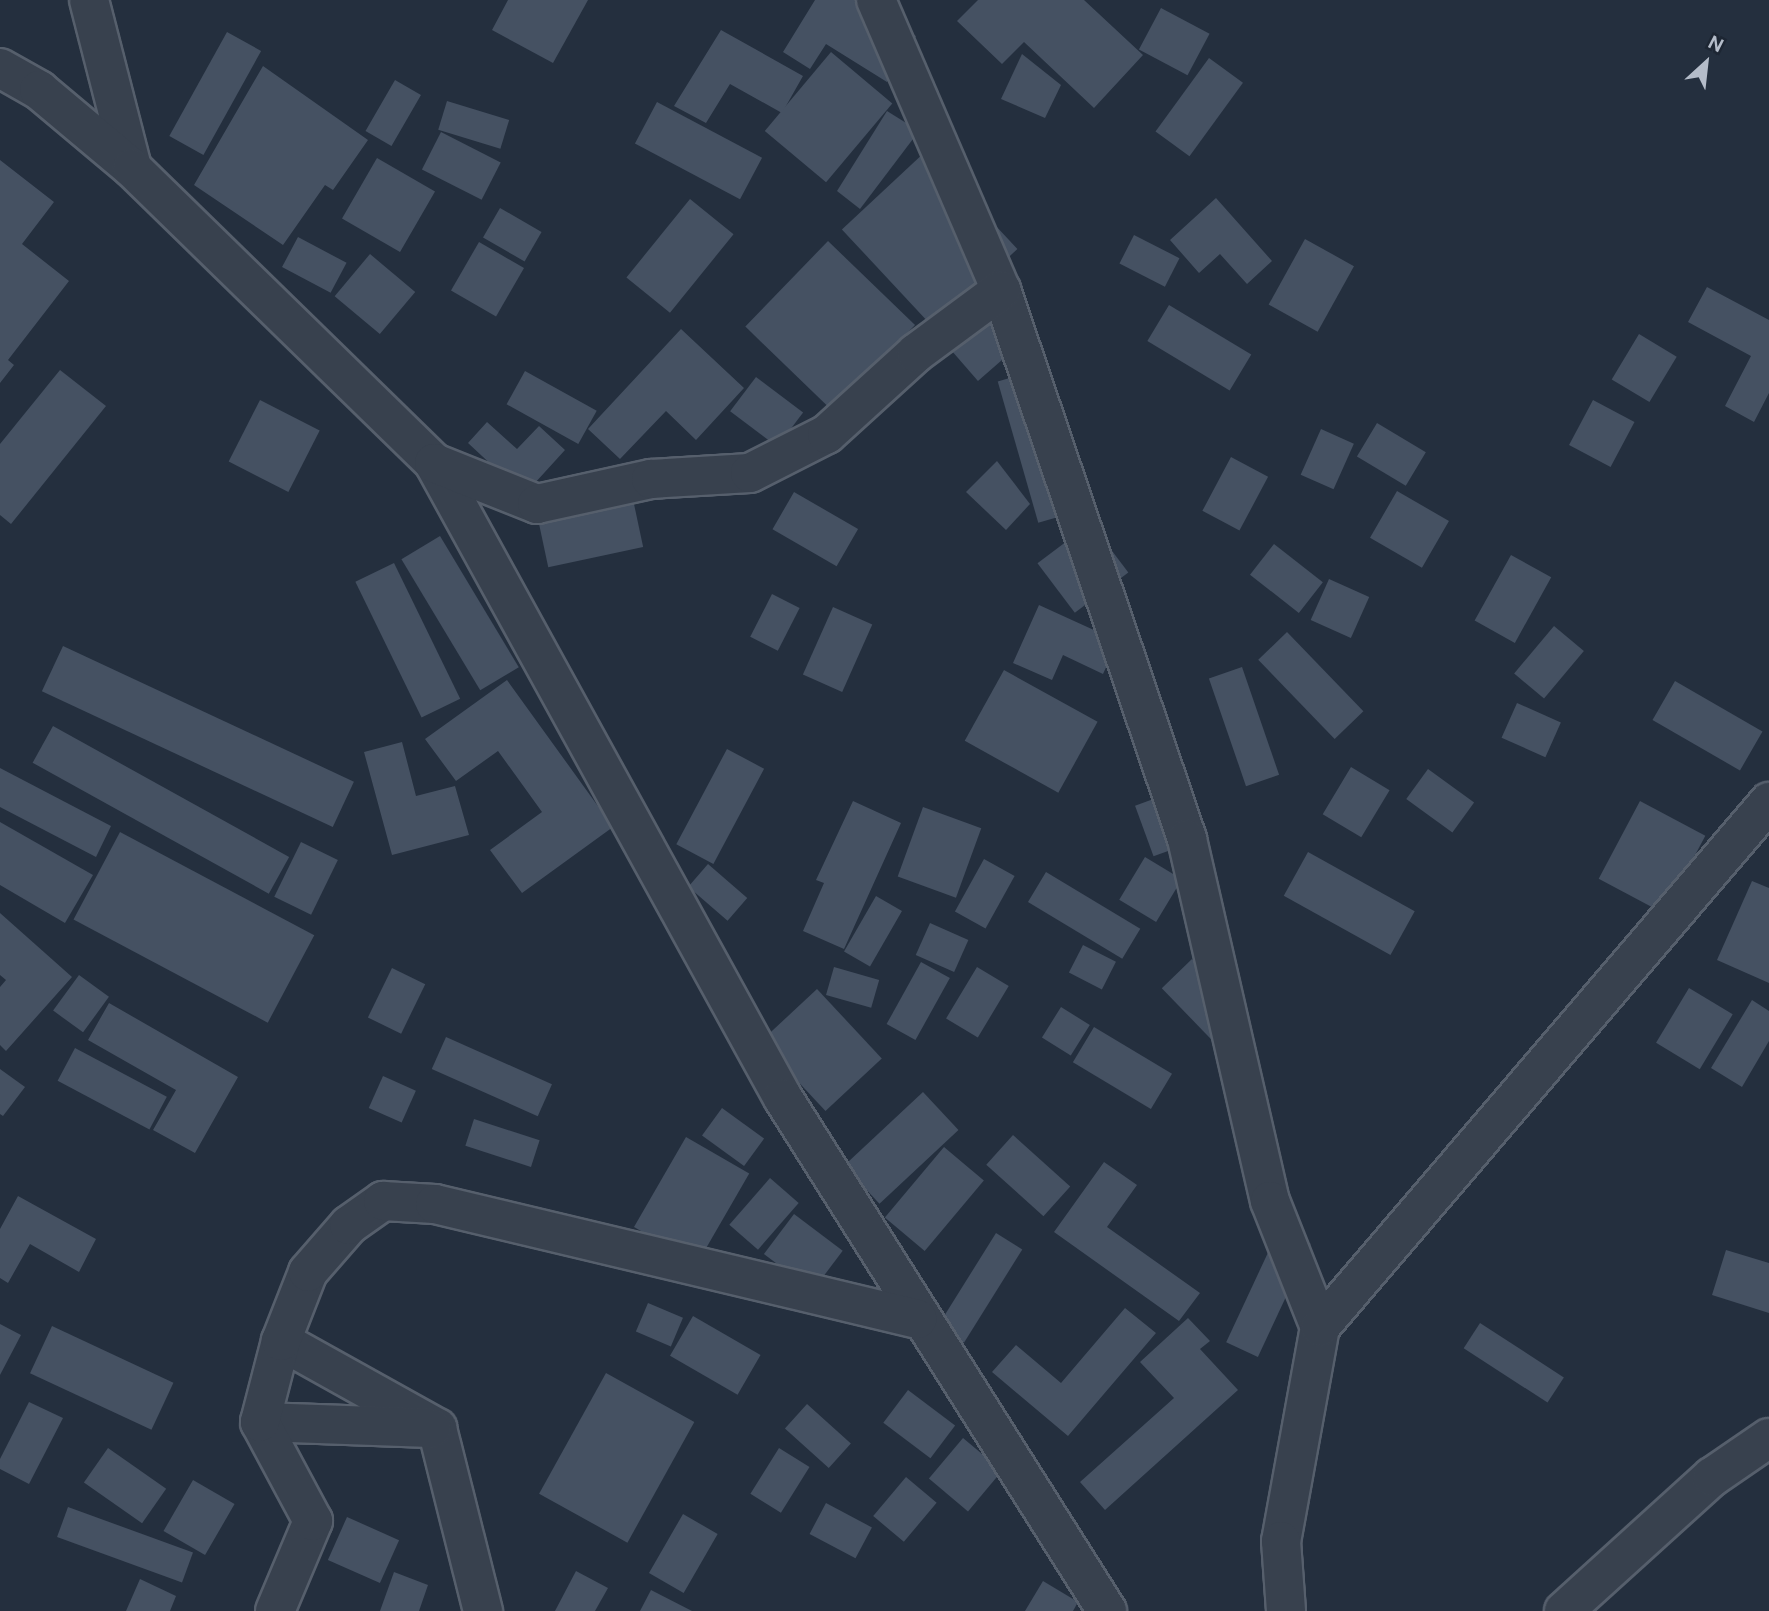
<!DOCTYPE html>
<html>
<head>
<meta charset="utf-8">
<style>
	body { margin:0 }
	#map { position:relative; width:1769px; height:1611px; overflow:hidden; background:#242f3e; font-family:"DM Sans",sans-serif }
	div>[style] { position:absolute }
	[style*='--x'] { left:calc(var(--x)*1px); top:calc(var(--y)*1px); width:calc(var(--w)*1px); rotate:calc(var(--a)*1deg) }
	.building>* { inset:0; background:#455162; transform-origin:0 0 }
	.roads { filter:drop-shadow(2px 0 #565f6c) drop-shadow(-2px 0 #565f6c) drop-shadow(0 2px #565f6c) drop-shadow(0 -2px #565f6c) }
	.street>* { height:38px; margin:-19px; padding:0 19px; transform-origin:19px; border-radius:19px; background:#38414e }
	span { translate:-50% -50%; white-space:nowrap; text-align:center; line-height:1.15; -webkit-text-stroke:6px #1d2633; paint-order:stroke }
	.north { position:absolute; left:1671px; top:28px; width:70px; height:70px; -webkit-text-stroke:5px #1d2633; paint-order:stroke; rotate:27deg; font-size:19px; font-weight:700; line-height:28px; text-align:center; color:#b4bcc9 }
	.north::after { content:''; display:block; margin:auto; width:24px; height:32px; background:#b4bcc9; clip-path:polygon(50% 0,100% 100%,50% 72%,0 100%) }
</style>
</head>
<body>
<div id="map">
	<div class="building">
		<div style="clip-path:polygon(508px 0,588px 0,553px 63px,492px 30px)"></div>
		<div style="clip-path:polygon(815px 0,858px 0,916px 36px,887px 82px,826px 44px,810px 69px,783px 52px)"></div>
		<div style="clip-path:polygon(978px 0,1084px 0,1143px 55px,1094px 108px,1024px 42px,1002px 64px,957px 21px)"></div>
		<div style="left:1161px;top:8px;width:55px;height:47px;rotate:28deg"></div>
		<div style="clip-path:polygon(721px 30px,803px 76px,782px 113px,730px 84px,706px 123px,674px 106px)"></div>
		<div style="left:227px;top:32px;width:39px;height:119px;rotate:29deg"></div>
		<div style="left:831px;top:52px;width:80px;height:103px;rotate:40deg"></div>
		<div style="clip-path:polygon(1022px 54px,1061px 85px,1045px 118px,1001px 99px)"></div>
		<div style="left:1209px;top:58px;width:42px;height:91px;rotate:36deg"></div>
		<div style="clip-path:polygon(263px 66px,368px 140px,333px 190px,325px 185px,283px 245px,194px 185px)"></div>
		<div style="left:395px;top:80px;width:30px;height:59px;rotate:30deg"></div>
		<div style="left:447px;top:101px;width:65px;height:30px;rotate:17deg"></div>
		<div style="left:657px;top:102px;width:119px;height:47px;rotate:28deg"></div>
		<div style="clip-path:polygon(887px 111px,919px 131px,860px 209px,837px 191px)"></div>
		<div style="left:441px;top:132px;width:67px;height:42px;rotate:27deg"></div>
		<div style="left:926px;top:151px;width:134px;height:115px;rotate:47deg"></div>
		<div style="left:377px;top:158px;width:67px;height:70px;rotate:30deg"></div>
		<div style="clip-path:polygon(0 160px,54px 202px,22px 244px,69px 281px,8px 360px,14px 365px,0 383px)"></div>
		<div style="clip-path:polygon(1216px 198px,1272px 261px,1247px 284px,1220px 254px,1199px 273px,1170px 240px)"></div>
		<div style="left:690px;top:199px;width:56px;height:101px;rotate:39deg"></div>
		<div style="left:500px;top:208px;width:48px;height:34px;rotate:30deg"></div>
		<div style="left:1134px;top:235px;width:51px;height:32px;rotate:27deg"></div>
		<div style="left:298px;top:237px;width:55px;height:34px;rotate:28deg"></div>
		<div style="left:1305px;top:239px;width:56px;height:75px;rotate:29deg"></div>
		<div style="left:828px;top:241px;width:121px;height:119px;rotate:44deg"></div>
		<div style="left:479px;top:242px;width:52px;height:56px;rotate:30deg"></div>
		<div style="left:370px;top:254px;width:59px;height:55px;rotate:40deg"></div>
		<div style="clip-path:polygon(1707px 287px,1769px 320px,1769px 393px,1754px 422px,1725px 406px,1751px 356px,1688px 322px)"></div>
		<div style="left:999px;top:303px;width:45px;height:67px;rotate:49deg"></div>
		<div style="left:1169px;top:305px;width:96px;height:42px;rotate:31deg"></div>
		<div style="clip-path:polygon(681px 329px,744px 388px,696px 440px,666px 411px,620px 459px,588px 429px)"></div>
		<div style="left:1639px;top:334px;width:44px;height:53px;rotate:31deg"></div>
		<div style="left:1041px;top:369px;width:147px;height:45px;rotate:74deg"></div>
		<div style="clip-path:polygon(60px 370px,106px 406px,11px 524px,0 515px,0 444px)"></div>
		<div style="left:525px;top:371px;width:82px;height:38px;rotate:29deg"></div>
		<div style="left:756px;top:377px;width:59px;height:43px;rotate:37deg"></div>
		<div style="left:260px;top:400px;width:67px;height:69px;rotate:27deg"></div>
		<div style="left:1593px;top:400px;width:47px;height:51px;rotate:28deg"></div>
		<div style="clip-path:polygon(487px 422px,517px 449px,539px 426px,565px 450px,524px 495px,468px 443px)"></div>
		<div style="left:1377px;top:423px;width:57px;height:39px;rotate:31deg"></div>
		<div style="left:1321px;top:429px;width:36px;height:50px;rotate:24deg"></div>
		<div style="left:1231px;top:457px;width:42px;height:61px;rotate:28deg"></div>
		<div style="clip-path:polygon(997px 461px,1030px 504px,1006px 530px,966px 492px)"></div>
		<div style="left:1397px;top:491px;width:60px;height:54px;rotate:30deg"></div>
		<div style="left:794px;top:492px;width:74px;height:43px;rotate:30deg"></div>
		<div style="left:634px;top:504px;width:44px;height:97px;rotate:78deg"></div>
		<div style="left:1091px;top:523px;width:62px;height:67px;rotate:53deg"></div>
		<div style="left:440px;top:536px;width:153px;height:45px;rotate:59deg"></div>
		<div style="left:1274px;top:544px;width:62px;height:39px;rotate:38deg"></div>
		<div style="left:1511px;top:555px;width:46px;height:75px;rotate:29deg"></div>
		<div style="left:394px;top:563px;width:151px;height:43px;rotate:64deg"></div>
		<div style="left:1329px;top:579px;width:44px;height:45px;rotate:24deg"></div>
		<div style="left:772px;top:594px;width:31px;height:48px;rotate:27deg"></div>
		<div style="clip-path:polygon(1039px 605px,1118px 641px,1103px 674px,1063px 655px,1052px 680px,1013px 663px)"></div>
		<div style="left:833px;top:607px;width:43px;height:74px;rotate:24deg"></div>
		<div style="left:1554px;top:626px;width:39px;height:62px;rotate:40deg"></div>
		<div style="left:1287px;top:632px;width:110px;height:40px;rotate:46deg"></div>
		<div style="left:63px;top:646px;width:321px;height:50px;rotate:25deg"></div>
		<div style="left:1242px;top:667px;width:114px;height:35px;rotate:71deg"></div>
		<div style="left:1004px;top:670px;width:107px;height:81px;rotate:29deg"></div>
		<div style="clip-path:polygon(507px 680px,613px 827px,522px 893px,490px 850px,542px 812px,498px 751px,456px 781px,425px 739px)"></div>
		<div style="left:1675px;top:681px;width:101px;height:45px;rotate:30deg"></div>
		<div style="left:1517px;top:703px;width:48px;height:38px;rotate:24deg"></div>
		<div style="left:53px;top:726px;width:270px;height:42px;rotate:29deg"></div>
		<div style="clip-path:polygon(402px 742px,416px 796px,455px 786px,469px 835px,392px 855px,364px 752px)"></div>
		<div style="left:727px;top:749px;width:42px;height:108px;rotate:28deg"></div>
		<div style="left:1351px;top:767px;width:45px;height:55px;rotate:31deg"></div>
		<div style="clip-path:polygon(0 768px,111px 826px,96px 857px,0 807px)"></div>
		<div style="left:1428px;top:769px;width:57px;height:37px;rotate:36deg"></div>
		<div style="left:1167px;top:794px;width:54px;height:34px;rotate:70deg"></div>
		<div style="clip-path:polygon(853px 801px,901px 823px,844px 949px,803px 931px,824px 883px,816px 880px)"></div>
		<div style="left:1640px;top:801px;width:74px;height:88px;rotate:28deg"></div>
		<div style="left:923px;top:807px;width:62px;height:74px;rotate:20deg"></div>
		<div style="clip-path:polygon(0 822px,93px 875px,65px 923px,0 885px)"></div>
		<div style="left:120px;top:832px;width:220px;height:99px;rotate:28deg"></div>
		<div style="left:301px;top:842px;width:41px;height:61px;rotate:26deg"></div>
		<div style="left:1308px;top:852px;width:122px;height:50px;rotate:29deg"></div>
		<div style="left:1145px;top:857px;width:43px;height:50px;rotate:31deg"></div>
		<div style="left:984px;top:859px;width:35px;height:60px;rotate:29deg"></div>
		<div style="left:708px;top:864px;width:52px;height:30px;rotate:41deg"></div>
		<div style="left:1046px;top:872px;width:110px;height:35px;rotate:31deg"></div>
		<div style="clip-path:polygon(1752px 881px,1769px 888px,1769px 983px,1717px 960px)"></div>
		<div style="left:876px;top:896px;width:30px;height:64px;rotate:30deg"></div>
		<div style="clip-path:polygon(0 913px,72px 977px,6px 1051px,0 1045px,0 987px,6px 980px,0 975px)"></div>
		<div style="left:930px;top:923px;width:42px;height:35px;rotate:24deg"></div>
		<div style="left:1083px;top:945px;width:37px;height:31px;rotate:27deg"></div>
		<div style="left:1192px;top:959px;width:72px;height:42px;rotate:46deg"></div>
		<div style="left:921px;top:962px;width:33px;height:71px;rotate:29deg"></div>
		<div style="left:834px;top:967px;width:47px;height:29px;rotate:16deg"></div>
		<div style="left:977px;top:967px;width:37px;height:60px;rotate:31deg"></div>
		<div style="left:392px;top:968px;width:37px;height:55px;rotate:26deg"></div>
		<div style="left:79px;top:975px;width:37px;height:44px;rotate:36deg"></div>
		<div style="left:1689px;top:988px;width:51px;height:64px;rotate:31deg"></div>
		<div style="left:817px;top:989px;width:95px;height:77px;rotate:47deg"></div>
		<div style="clip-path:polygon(1752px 1000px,1769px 1011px,1769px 1041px,1742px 1087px,1711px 1068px)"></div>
		<div style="clip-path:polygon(109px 1003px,238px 1077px,195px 1153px,153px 1130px,176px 1090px,88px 1040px)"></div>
		<div style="left:1061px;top:1007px;width:34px;height:36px;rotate:32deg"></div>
		<div style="left:1094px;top:1027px;width:91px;height:41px;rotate:31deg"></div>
		<div style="left:446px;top:1037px;width:116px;height:35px;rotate:24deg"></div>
		<div style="left:75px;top:1048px;width:104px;height:37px;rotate:28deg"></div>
		<div style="clip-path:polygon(0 1069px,25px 1087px,3px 1116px,0 1114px)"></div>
		<div style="left:383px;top:1076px;width:36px;height:35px;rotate:24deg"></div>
		<div style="left:923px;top:1092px;width:52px;height:108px;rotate:47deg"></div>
		<div style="left:722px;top:1108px;width:52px;height:34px;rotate:36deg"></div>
		<div style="left:474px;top:1119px;width:69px;height:28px;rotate:18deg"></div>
		<div style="left:1013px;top:1135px;width:77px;height:40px;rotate:42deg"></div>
		<div style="left:686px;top:1137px;width:73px;height:104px;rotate:30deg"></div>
		<div style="left:944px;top:1147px;width:52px;height:92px;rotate:40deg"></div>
		<div style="clip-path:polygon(1104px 1162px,1137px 1185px,1107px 1227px,1200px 1293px,1179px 1321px,1054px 1232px)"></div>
		<div style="left:770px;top:1178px;width:38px;height:62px;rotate:41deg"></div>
		<div style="clip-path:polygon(18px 1196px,96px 1239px,79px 1272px,30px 1244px,8px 1283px,0 1278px,0 1229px)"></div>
		<div style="left:794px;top:1214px;width:61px;height:50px;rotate:37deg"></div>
		<div style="left:1279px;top:1229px;width:35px;height:125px;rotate:25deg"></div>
		<div style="left:996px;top:1233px;width:31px;height:110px;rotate:32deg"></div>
		<div style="clip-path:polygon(1726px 1250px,1769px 1263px,1769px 1313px,1712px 1295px)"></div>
		<div style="left:648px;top:1303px;width:38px;height:31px;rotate:23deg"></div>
		<div style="clip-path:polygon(1125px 1308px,1156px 1333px,1068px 1436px,992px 1372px,1016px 1345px,1061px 1383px)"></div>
		<div style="left:693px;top:1316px;width:78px;height:46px;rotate:30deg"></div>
		<div style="clip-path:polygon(1188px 1318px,1210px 1341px,1200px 1349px,1238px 1390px,1105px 1510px,1080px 1482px,1174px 1398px,1140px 1362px)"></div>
		<div style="left:1480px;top:1323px;width:100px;height:30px;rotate:33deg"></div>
		<div style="clip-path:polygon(0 1324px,21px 1335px,0 1375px)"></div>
		<div style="left:52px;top:1326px;width:134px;height:52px;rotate:25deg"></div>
		<div style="left:606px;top:1373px;width:101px;height:138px;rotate:29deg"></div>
		<div style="left:908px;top:1390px;width:59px;height:41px;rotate:37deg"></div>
		<div style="clip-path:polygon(29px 1402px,63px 1418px,29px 1484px,0 1469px,0 1459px)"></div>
		<div style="left:807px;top:1404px;width:59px;height:33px;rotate:42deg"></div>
		<div style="left:963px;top:1438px;width:51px;height:53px;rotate:40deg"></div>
		<div style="left:108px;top:1448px;width:71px;height:42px;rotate:35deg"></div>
		<div style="left:779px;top:1448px;width:36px;height:54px;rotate:32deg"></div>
		<div style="left:906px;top:1477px;width:40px;height:51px;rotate:40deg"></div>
		<div style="left:193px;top:1480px;width:48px;height:59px;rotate:30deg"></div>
		<div style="left:826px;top:1503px;width:52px;height:35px;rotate:28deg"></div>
		<div style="left:68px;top:1507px;width:133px;height:32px;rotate:20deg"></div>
		<div style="left:683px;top:1514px;width:40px;height:68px;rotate:30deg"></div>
		<div style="left:347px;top:1517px;width:57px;height:47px;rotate:24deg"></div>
		<div style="clip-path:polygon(576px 1571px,608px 1588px,595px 1611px,555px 1611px)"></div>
		<div style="clip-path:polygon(394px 1572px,428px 1585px,419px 1611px,380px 1611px)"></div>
		<div style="clip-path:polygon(140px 1579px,176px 1596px,170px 1611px,126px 1611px)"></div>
		<div style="clip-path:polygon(1043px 1581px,1078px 1602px,1073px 1611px,1025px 1611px)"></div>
		<div style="clip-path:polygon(651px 1590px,692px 1611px,640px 1611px)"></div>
	</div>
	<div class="roads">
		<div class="street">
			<div style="--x:89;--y:0;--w:173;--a:75.6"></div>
			<div style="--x:876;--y:0;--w:316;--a:66.7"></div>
			<div style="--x:1001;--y:290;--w:580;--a:71.28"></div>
			<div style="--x:1187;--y:839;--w:371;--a:77.1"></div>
			<div style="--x:1270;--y:1201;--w:136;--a:68.4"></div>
			<div style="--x:1320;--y:1327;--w:218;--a:100.3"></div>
			<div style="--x:1281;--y:1541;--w:70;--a:85.9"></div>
			<div style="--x:0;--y:68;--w:45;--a:29.4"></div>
			<div style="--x:39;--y:90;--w:121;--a:40"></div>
			<div style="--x:132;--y:168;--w:422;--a:44.3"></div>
			<div style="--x:434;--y:463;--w:725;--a:61.21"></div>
			<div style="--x:783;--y:1098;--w:607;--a:57.72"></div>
			<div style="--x:434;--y:463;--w:111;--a:21.7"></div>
			<div style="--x:537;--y:504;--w:117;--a:-12.4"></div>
			<div style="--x:651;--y:479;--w:99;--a:-3.5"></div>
			<div style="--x:750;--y:473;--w:86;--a:-26.9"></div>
			<div style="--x:827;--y:434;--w:120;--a:-42.3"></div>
			<div style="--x:916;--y:353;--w:106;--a:-36.5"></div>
			<div style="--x:1320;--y:1327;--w:691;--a:-49.46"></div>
			<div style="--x:281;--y:1341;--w:179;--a:29.1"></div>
			<div style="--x:437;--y:1428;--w:189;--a:75.9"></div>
			<div style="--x:260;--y:1422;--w:172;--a:2"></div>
			<div style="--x:275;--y:1611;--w:98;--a:-67.1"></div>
			<div style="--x:313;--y:1521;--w:112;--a:-118.2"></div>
			<div style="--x:260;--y:1422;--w:84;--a:-75.5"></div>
			<div style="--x:281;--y:1341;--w:74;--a:-68.6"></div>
			<div style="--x:308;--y:1272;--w:62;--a:-48.9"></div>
			<div style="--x:349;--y:1225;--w:42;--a:-35.2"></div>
			<div style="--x:383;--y:1201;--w:52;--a:3.3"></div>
			<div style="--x:435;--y:1204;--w:496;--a:13.4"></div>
			<div style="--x:1564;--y:1611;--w:200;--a:-42.2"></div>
			<div style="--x:1712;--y:1477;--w:69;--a:-34.4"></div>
		</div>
	</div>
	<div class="north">N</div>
</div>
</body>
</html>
